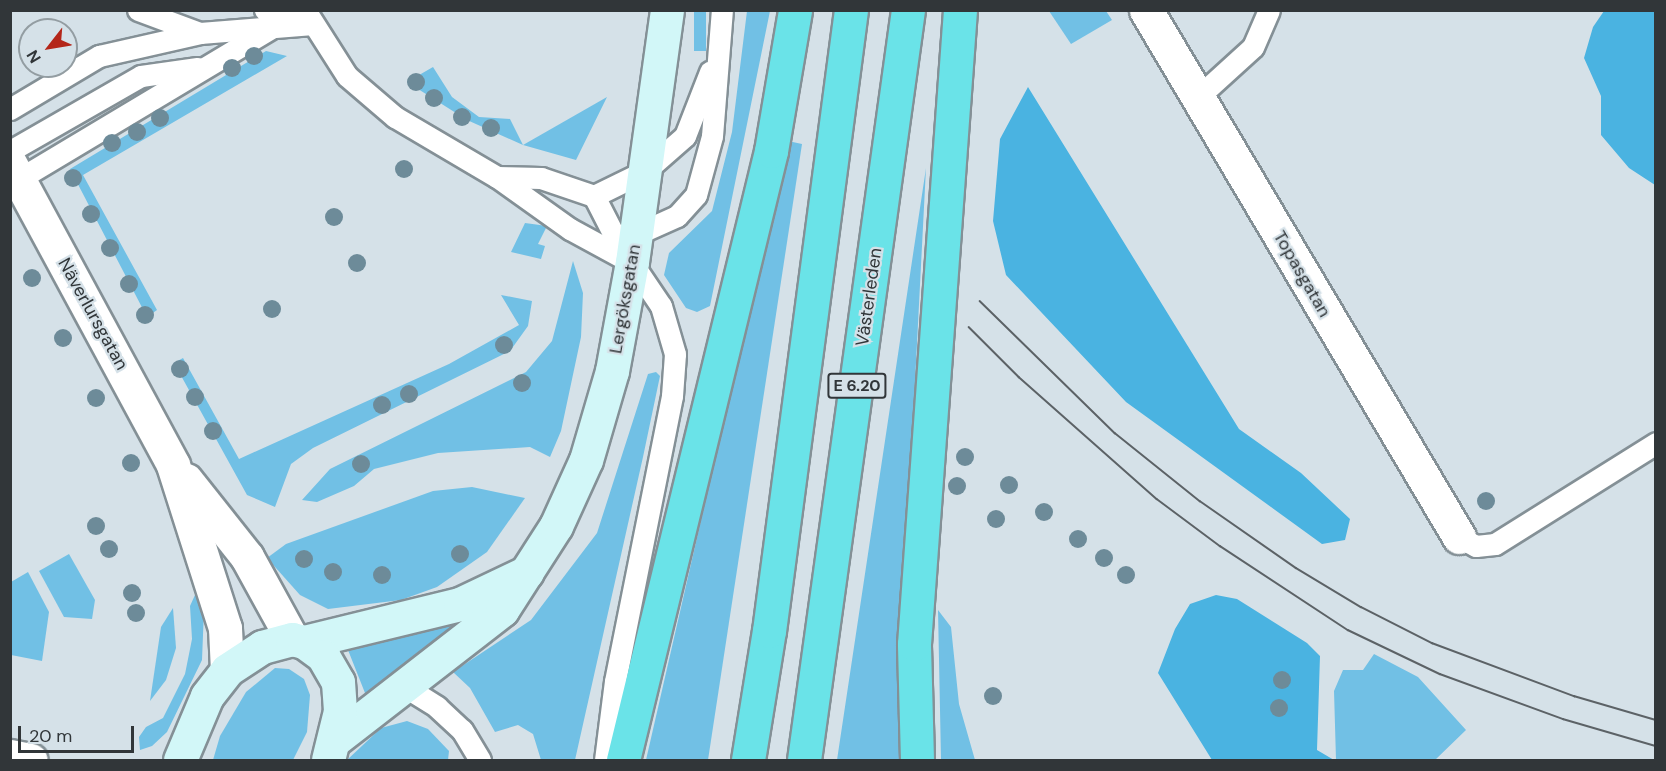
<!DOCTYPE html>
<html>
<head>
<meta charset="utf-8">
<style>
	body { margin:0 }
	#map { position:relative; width:1666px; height:771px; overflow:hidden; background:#d5e1e8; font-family:"DM Sans",sans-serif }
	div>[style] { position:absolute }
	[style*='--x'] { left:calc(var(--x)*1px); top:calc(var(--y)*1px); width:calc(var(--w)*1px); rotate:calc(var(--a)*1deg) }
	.green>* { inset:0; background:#71c0e5; transform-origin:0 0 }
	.forest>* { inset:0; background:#4ab3e1 }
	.roads { filter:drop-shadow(2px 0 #849096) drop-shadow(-2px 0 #849096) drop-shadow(0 2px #849096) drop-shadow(0 -2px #849096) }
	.lane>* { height:21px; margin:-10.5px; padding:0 10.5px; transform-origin:10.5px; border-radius:10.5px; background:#fff }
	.street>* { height:33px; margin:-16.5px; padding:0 16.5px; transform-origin:16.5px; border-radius:16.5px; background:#fff }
	.secondary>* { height:33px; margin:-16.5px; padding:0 16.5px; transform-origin:16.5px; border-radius:16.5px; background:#d2f7f8 }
	.highway>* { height:33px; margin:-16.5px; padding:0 16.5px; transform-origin:16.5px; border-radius:16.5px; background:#6ae3e8 }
	.tram>* { height:1.5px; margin:-0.75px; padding:0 0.75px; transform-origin:0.75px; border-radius:0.75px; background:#5c6266 }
	.trees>* { width:18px; height:18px; margin:-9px; border-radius:50%; background:#6d8b99 }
	span { translate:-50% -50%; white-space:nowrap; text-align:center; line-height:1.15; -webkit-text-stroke:4.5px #d5e1e8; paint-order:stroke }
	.shield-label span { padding:2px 4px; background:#d5e1e8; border:2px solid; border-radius:4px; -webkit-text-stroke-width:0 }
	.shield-label { font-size:16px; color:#313639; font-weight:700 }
	.street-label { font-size:18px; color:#313639 }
	.frame { position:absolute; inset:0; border:12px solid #313639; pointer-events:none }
	.north { position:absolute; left:18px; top:18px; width:60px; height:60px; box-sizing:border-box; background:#d5e1e8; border:2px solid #939da2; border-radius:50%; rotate:239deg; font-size:16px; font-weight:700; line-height:24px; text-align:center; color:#313639 }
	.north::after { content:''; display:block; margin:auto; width:21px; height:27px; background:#b42619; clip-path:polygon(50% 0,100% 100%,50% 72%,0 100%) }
	.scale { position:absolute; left:18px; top:726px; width:116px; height:27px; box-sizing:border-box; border:3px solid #313639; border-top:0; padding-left:8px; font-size:18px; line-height:21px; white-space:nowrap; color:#313639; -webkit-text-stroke:4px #d5e1e8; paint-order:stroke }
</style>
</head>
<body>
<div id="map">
	<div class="green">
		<div style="left:694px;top:11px;width:12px;height:40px"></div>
		<div style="clip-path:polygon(747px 11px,770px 11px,710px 306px,697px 312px,686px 308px,664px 275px,669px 253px,712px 211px,732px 132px)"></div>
		<div style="clip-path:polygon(1049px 11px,1106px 11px,1112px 20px,1071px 44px)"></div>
		<div style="clip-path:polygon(266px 51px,287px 56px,83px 175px,157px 310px,147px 317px,70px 169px)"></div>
		<div style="clip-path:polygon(433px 67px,452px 97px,479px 117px,510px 119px,523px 145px,607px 97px,576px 160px,523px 145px,467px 120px,407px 82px)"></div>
		<div style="clip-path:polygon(788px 141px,802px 144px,708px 760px,646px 760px)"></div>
		<div style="clip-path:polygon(926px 168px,900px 675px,903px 760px,837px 760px)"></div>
		<div style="clip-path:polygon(525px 223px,547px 226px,538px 244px,545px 246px,541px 259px,511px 252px)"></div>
		<div style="clip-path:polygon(573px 261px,583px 293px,581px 337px,561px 431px,550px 457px,530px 447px,438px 453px,374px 469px,354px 486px,317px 502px,302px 500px,330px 469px,526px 372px,552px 341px)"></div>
		<div style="clip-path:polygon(501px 295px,532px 301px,528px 326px,510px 351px,313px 448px,291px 464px,275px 507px,247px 495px,174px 363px,183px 358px,239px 459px,449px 364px,519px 325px)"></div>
		<div style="clip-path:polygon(656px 372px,660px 376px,643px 457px,575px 760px,541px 760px,533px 734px,518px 725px,495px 732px,470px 688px,453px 672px,531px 620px,597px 533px,648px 374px)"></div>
		<div style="clip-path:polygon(472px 487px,525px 498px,487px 552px,437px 587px,401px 600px,328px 609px,300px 595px,267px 558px,286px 544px,433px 491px)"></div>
		<div style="clip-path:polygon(69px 554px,95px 600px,92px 619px,64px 617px,39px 571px)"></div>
		<div style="clip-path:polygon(28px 572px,49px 612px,42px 661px,11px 655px,11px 582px)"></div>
		<div style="clip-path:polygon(501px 591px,367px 694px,365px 693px,348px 650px,443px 626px)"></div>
		<div style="clip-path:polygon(195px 595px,200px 595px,204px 610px,202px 660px,167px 732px,152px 746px,140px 750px,139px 737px,146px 727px,163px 718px,185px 674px,192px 639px,190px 606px)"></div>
		<div style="clip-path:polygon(173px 608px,176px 648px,166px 680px,150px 701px,161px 627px)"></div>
		<div style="clip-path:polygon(938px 610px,951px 627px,959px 704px,975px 760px,941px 760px)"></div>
		<div style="clip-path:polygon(1374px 654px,1418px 677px,1466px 730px,1435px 760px,1336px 760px,1334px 691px,1343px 670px,1363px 670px)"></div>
		<div style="clip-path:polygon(275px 668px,289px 669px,304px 679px,310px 695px,307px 732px,293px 760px,213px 760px,220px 736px,246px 692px)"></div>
		<div style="clip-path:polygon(407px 721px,428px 729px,449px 751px,448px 760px,347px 760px,381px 728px)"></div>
	</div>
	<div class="forest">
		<div style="clip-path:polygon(1604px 11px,1655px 11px,1655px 185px,1629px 168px,1601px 135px,1601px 96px,1584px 58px,1593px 27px)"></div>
		<div style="clip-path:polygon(1028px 87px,1239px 429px,1301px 473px,1350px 519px,1345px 540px,1322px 544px,1126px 402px,1006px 275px,993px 221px,1000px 139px)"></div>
		<div style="clip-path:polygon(1216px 595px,1237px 599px,1307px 643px,1320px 656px,1317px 750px,1334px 760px,1212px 760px,1158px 673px,1175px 629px,1190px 604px)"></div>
	</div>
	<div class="roads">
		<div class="lane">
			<div style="--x:138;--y:10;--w:66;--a:20.4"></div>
			<div style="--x:200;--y:33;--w:113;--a:-4.6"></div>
			<div style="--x:265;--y:10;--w:41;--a:15.8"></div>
			<div style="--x:305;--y:10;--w:78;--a:57.5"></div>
			<div style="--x:347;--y:76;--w:63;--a:40.5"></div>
			<div style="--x:395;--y:117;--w:118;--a:30.5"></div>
			<div style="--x:497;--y:177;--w:90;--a:35.5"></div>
			<div style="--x:570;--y:229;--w:67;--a:28.5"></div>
			<div style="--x:1198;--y:97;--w:74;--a:-42.3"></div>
			<div style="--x:1253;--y:47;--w:40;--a:-66.6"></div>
			<div style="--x:10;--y:109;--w:104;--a:-30.8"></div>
			<div style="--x:99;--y:56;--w:104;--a:-12.8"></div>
			<div style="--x:10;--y:151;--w:151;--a:-29.8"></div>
			<div style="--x:141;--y:76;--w:57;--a:-8.1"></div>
			<div style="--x:497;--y:177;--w:44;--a:1.3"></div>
			<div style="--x:541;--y:178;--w:56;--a:18.8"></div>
			<div style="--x:594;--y:196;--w:51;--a:62.9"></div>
			<div style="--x:617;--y:241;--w:78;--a:55.9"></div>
			<div style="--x:661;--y:306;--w:50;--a:73.7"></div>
			<div style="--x:675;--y:354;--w:42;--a:94.1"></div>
			<div style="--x:672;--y:396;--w:291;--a:101.3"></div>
			<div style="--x:615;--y:681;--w:80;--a:97.2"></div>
			<div style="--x:19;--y:179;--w:292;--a:-30.9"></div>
			<div style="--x:594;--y:196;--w:57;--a:-26.1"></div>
			<div style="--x:645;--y:171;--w:53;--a:-41.2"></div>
			<div style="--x:685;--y:136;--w:69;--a:-68.7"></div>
			<div style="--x:628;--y:238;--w:54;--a:-24.2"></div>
			<div style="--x:677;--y:216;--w:28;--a:-48"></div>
			<div style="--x:696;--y:195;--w:61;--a:-74.8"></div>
			<div style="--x:712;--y:136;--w:126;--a:-85.5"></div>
			<div style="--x:1459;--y:537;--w:19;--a:28"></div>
			<div style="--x:1476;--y:546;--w:19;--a:-6"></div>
			<div style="--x:1495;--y:544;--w:190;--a:-32.1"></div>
			<div style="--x:404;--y:686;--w:39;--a:32"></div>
			<div style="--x:437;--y:707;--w:34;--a:43"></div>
			<div style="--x:462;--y:730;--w:35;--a:59"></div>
		</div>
		<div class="street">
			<div style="--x:1146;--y:10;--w:613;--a:59.29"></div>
			<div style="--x:10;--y:163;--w:343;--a:61.6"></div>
			<div style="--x:173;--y:465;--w:171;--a:72.3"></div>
			<div style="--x:225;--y:628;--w:42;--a:87.3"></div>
			<div style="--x:186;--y:480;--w:98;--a:51.6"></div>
			<div style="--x:247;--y:557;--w:94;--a:61.2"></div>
			<div style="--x:10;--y:756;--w:21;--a:11"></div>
		</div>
		<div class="secondary">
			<div style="--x:304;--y:642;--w:161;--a:-13.7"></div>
			<div style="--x:460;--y:604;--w:74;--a:-25.5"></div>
			<div style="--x:337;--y:738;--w:209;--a:-37.8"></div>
			<div style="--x:502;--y:610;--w:100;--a:-57.3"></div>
			<div style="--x:556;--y:526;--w:72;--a:-65.6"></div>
			<div style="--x:586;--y:460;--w:93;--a:-73.7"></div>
			<div style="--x:612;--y:371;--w:111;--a:-79.6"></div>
			<div style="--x:632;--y:262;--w:254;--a:-82.1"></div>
			<div style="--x:180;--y:760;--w:69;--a:-67.1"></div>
			<div style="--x:207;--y:696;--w:33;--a:-52"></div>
			<div style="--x:227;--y:670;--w:42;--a:-33.3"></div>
			<div style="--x:262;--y:647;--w:31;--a:-15"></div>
			<div style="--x:292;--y:639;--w:12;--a:14"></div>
			<div style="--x:304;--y:642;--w:24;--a:36"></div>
			<div style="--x:323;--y:656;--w:30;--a:60"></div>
			<div style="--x:338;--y:682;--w:29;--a:86"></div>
			<div style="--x:340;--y:711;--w:50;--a:103.8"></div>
		</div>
		<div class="highway">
			<div style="--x:623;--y:760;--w:627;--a:-76.34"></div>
			<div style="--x:771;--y:151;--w:143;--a:-80.3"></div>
			<div style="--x:748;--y:760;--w:131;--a:-80.8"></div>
			<div style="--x:769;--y:631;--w:626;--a:-82.48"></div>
			<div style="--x:804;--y:760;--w:757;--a:-82.11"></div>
			<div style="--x:917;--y:760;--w:116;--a:-91.5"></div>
			<div style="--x:914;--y:644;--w:636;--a:-85.85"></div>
		</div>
	</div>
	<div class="tram">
		<div style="--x:980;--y:301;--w:189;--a:44.4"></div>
		<div style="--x:1115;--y:433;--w:109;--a:38.7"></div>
		<div style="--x:1200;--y:501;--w:117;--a:34.9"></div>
		<div style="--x:1296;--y:568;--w:76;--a:31"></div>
		<div style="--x:1361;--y:607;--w:80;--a:26.9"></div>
		<div style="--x:1432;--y:643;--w:152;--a:20.5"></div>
		<div style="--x:1574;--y:696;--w:85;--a:16.3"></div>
		<div style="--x:969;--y:327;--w:71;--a:45"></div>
		<div style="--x:1019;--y:377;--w:184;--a:41.5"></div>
		<div style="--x:1157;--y:499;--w:79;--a:36.7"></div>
		<div style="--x:1220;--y:546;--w:153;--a:33.3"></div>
		<div style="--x:1348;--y:630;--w:102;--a:25.6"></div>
		<div style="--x:1440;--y:674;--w:131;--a:20.1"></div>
		<div style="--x:1563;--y:719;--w:97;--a:16.2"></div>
	</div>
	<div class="trees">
		<div style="left:254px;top:56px"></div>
		<div style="left:232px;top:68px"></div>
		<div style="left:416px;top:82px"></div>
		<div style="left:434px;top:98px"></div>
		<div style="left:462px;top:117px"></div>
		<div style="left:160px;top:118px"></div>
		<div style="left:491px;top:128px"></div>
		<div style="left:137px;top:132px"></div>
		<div style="left:112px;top:143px"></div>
		<div style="left:404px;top:169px"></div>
		<div style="left:73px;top:178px"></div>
		<div style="left:91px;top:214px"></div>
		<div style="left:334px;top:217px"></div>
		<div style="left:110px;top:248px"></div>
		<div style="left:357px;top:263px"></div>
		<div style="left:32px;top:278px"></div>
		<div style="left:129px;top:284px"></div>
		<div style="left:272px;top:309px"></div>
		<div style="left:145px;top:315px"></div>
		<div style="left:63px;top:338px"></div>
		<div style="left:504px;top:345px"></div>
		<div style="left:180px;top:369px"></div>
		<div style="left:522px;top:383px"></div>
		<div style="left:409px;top:394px"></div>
		<div style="left:195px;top:397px"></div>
		<div style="left:96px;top:398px"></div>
		<div style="left:382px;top:405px"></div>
		<div style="left:213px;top:431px"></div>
		<div style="left:965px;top:457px"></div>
		<div style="left:131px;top:463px"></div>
		<div style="left:361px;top:464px"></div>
		<div style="left:1009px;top:485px"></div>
		<div style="left:957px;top:486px"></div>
		<div style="left:1486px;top:501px"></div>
		<div style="left:1044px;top:512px"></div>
		<div style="left:996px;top:519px"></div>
		<div style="left:96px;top:526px"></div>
		<div style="left:1078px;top:539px"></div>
		<div style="left:109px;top:549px"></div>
		<div style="left:460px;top:554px"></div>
		<div style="left:1104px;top:558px"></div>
		<div style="left:304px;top:559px"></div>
		<div style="left:333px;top:572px"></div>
		<div style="left:382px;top:575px"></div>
		<div style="left:1126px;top:575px"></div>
		<div style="left:132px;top:593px"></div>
		<div style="left:136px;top:613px"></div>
		<div style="left:1282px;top:680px"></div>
		<div style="left:993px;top:696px"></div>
		<div style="left:1279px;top:708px"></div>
	</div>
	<div class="shield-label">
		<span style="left:857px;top:386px">E 6.20</span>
	</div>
	<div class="street-label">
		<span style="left:1302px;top:274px;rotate:60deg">Topasgatan</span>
		<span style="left:869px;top:297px;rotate:-82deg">Västerleden</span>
		<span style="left:625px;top:299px;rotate:-80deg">Lergöksgatan</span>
		<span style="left:93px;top:314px;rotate:61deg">Näverlursgatan</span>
	</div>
	<div class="frame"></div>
	<div class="north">N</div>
	<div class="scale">20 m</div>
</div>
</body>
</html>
